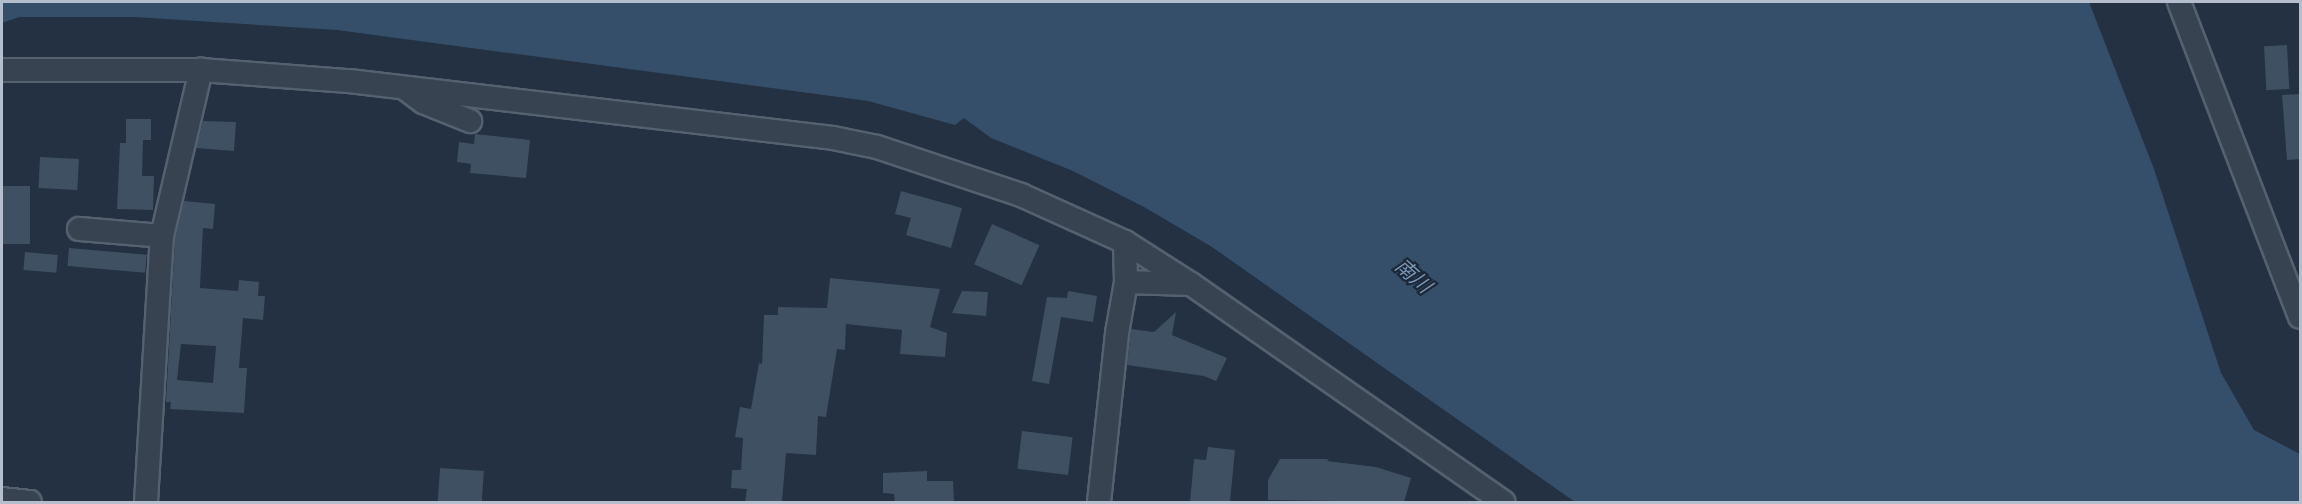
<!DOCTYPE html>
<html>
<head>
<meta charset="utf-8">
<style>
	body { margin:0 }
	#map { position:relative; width:2302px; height:504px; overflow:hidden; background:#233142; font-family:Figtree,"Noto Sans JP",sans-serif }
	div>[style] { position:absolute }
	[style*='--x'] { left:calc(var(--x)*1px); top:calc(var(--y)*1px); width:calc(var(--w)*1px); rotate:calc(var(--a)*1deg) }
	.water>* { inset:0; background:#354e6a }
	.building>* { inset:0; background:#3e5061; transform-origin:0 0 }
	.roads { filter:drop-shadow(2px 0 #55616f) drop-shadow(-2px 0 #55616f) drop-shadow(0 2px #55616f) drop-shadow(0 -2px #55616f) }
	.street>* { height:22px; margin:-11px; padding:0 11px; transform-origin:11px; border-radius:11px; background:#374351 }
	span { translate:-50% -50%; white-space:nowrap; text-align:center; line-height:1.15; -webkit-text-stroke:4.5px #1c2837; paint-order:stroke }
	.water-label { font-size:20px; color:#7996b6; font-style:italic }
	.frame { position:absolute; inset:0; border:3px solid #b4becc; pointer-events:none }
</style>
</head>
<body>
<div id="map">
	<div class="water">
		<div style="clip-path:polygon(2px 2px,2089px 2px,2154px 169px,2221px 373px,2254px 430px,2300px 454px,2300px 502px,1575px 502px,1212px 247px,1144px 207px,1073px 171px,991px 138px,964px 118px,955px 125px,868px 101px,337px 30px,135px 17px,19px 17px,2px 23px)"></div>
	</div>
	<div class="building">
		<div style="left:2287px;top:45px;width:44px;height:23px;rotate:87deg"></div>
		<div style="clip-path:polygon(2301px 94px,2301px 159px,2287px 160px,2282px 95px)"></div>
		<div style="clip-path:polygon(126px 119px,151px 119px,151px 140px,143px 140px,142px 176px,154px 176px,153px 210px,117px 209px,120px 143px,126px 143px)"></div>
		<div style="clip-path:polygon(203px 121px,236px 122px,234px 151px,196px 148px)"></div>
		<div style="clip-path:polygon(475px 134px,530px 140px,526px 178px,470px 173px,471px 164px,457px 162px,459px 142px,474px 144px)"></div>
		<div style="left:40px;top:157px;width:39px;height:31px;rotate:3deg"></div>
		<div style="left:2px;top:186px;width:28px;height:58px"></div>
		<div style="clip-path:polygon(901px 191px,962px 208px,951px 248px,906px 235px,911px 218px,895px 214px)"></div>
		<div style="clip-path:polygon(evenodd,184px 201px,215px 204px,213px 229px,203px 228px,200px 288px,238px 291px,239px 280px,259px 282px,258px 296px,265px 296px,263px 320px,243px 318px,239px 368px,247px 368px,244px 413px,170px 409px,171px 402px,166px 402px,175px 238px,184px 201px,181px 344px,216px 346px,213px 383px,177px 380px,181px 344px)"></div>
		<div style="left:992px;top:224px;width:52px;height:44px;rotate:24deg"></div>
		<div style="left:69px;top:248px;width:78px;height:18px;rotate:5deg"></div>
		<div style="left:25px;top:252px;width:33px;height:18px;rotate:5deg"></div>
		<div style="clip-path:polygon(830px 278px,940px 289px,930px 327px,947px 333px,945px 357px,900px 354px,902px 330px,846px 324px,845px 350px,837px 349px,826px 417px,818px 416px,816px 455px,786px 453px,782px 502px,745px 502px,747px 489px,731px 488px,732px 470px,741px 470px,743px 438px,735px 437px,740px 407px,751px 409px,759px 363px,762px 364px,764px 315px,778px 315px,778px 307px,827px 308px)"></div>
		<div style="clip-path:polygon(962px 291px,988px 292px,986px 316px,952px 313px)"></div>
		<div style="clip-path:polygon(1068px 291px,1097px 296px,1093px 322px,1061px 317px,1049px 384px,1032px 381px,1047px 297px,1067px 298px)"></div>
		<div style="clip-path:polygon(1176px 312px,1172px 335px,1227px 358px,1216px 381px,1204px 376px,1127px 365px,1131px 329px,1154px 332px)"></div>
		<div style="left:1022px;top:431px;width:51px;height:38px;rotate:7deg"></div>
		<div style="clip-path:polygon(1208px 447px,1235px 450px,1230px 502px,1190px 502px,1194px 459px,1206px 460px)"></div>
		<div style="clip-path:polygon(1280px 459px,1329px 459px,1327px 461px,1376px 467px,1411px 478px,1404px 502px,1268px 500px,1268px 480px)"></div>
		<div style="left:440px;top:468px;width:44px;height:34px;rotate:4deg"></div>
		<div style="clip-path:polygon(927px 471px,927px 481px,953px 481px,954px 502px,895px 502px,894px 494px,883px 493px,883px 473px)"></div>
	</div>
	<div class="roads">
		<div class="street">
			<div style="--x:2179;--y:2;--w:337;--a:69"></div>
			<div style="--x:2;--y:70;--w:199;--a:0"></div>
			<div style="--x:201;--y:70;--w:148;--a:4.3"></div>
			<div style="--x:349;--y:81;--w:487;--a:6.7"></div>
			<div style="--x:833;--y:138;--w:45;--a:11.6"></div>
			<div style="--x:877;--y:147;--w:152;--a:18.4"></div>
			<div style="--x:1021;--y:195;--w:114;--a:24.3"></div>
			<div style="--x:1125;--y:242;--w:78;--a:32.5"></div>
			<div style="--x:1191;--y:284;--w:381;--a:34.9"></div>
			<div style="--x:407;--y:90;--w:20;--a:37"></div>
			<div style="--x:423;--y:102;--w:51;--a:22"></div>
			<div style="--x:79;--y:229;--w:83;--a:4.8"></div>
			<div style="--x:1126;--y:282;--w:64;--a:1.8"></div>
			<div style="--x:2;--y:499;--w:28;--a:6"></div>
			<div style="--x:146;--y:502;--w:266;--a:-86.6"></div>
			<div style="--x:162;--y:236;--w:171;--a:-76.8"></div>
			<div style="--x:1099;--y:502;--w:170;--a:-83.9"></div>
			<div style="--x:1117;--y:333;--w:52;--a:-80"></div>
			<div style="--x:1126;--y:282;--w:40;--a:-91.4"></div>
		</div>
	</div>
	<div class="water-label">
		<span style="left:1413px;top:276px;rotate:42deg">南川</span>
	</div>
	<div class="frame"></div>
</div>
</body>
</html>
